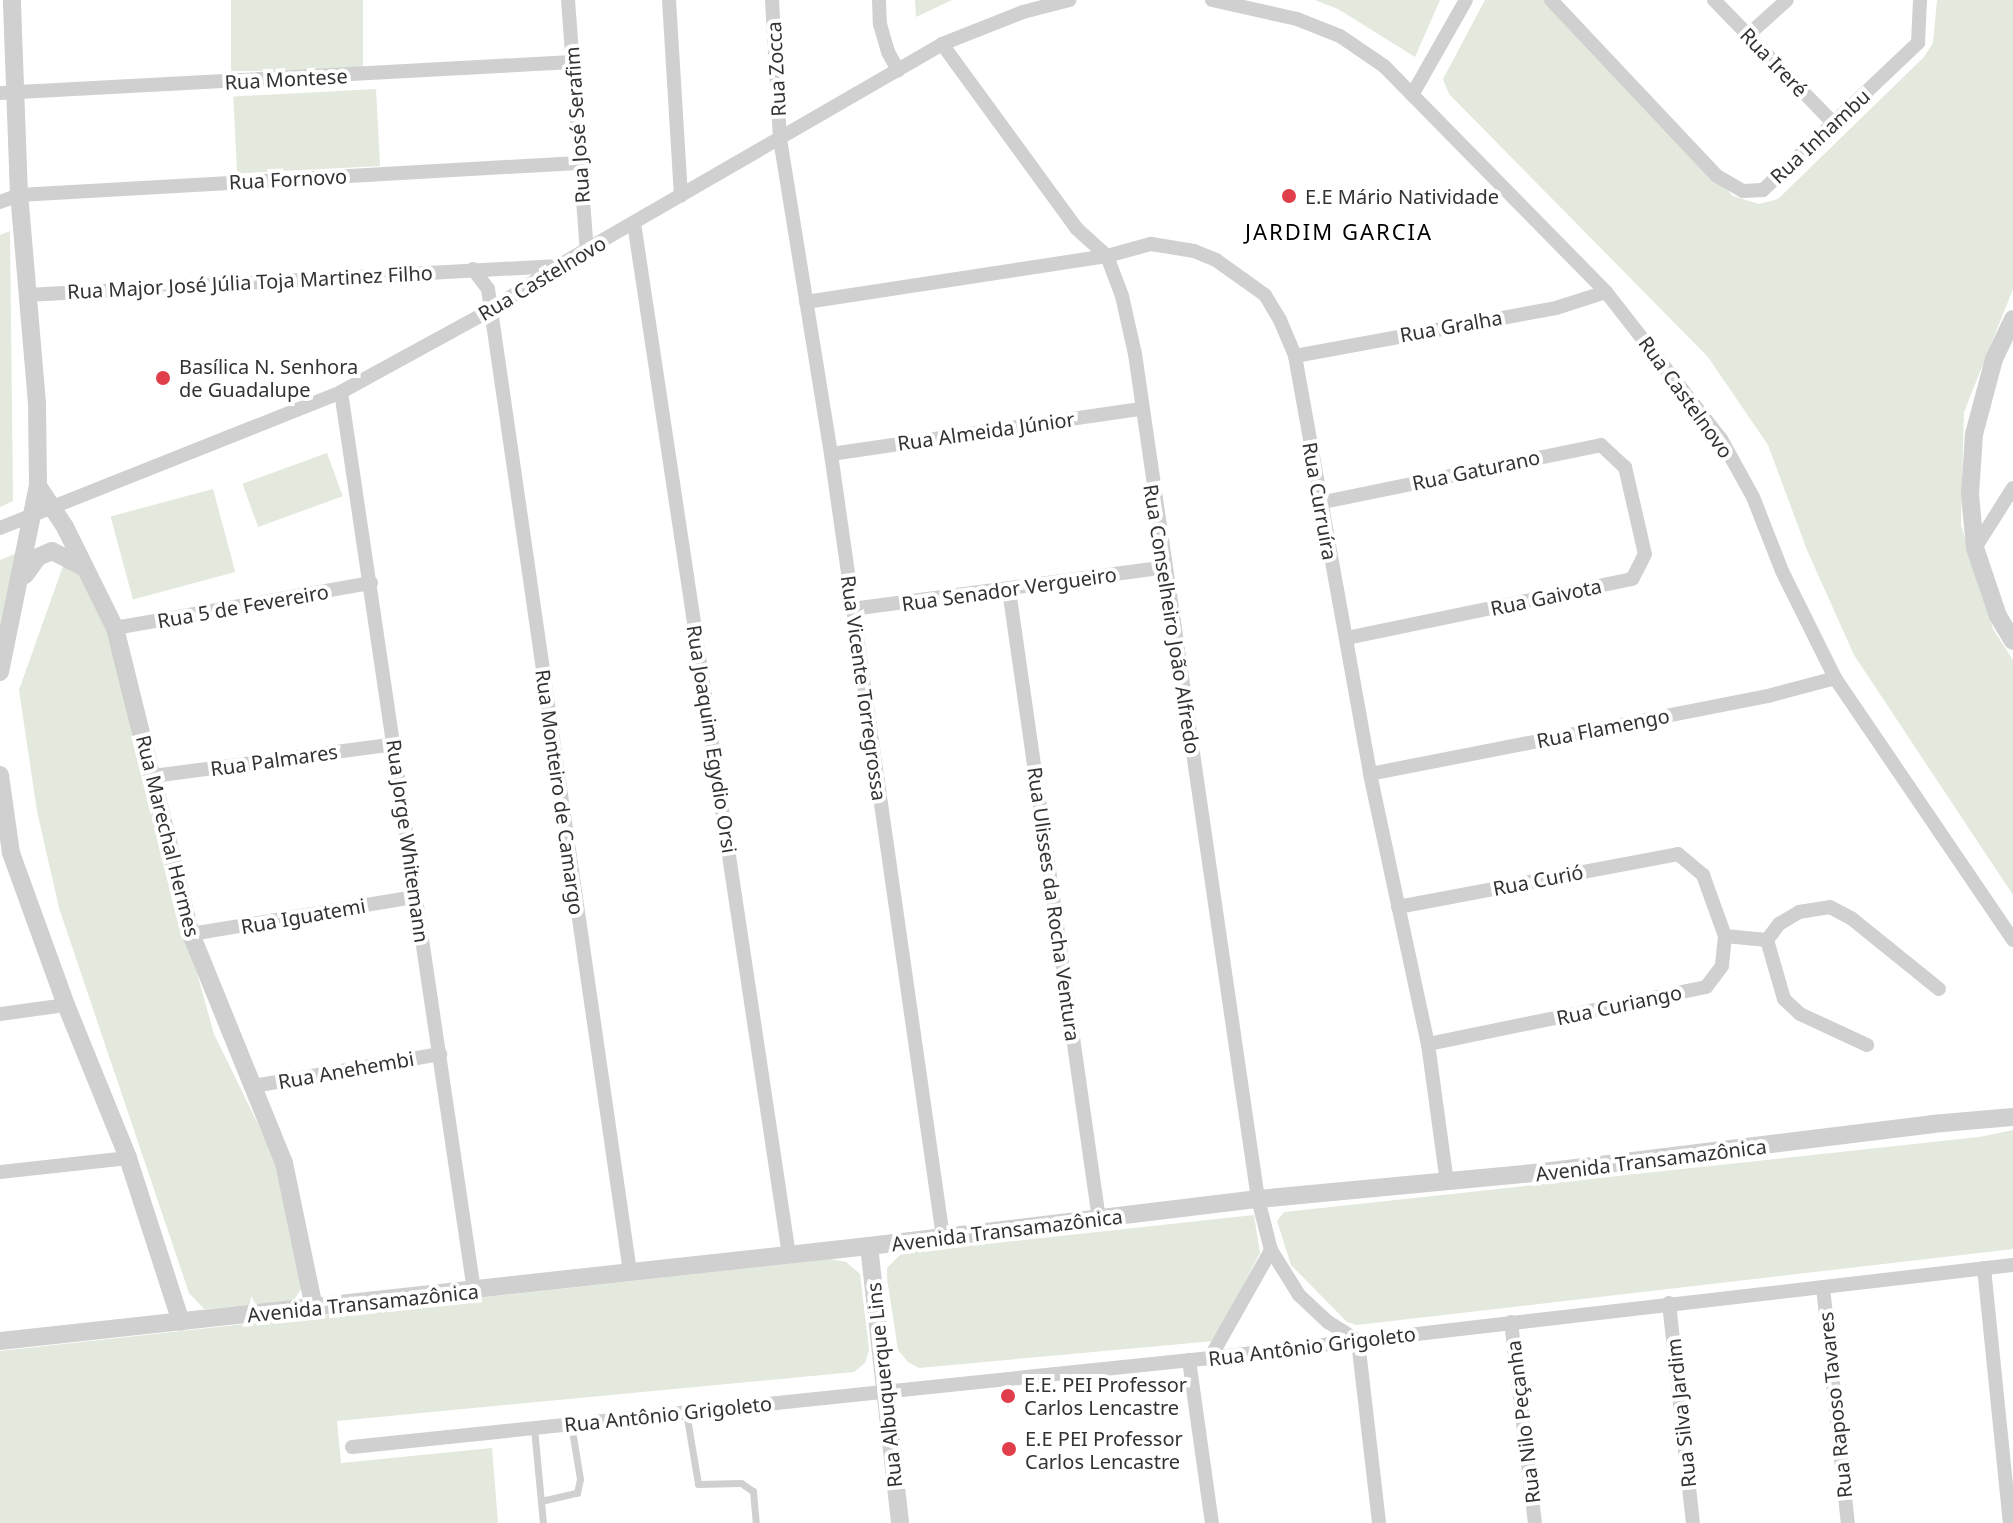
<!DOCTYPE html>
<html>
<head>
<meta charset="utf-8">
<style>
	body { margin:0 }
	#map { position:relative; width:2013px; height:1523px; overflow:hidden; background:#fff; font-family:"Noto Sans",sans-serif }
	div>[style] { position:absolute }
	[style*='--x'] { left:calc(var(--x)*1px); top:calc(var(--y)*1px); width:calc(var(--w)*1px); rotate:calc(var(--a)*1deg) }
	.green>* { inset:0; background:#e3e9dc; transform-origin:0 0 }
	.service>* { height:7px; margin:-3.5px; padding:0 3.5px; transform-origin:3.5px; border-radius:3.5px; background:#d0d0d0 }
	.minor>* { height:14px; margin:-7px; padding:0 7px; transform-origin:7px; border-radius:7px; background:#d0d0d0 }
	.tertiary>* { height:18px; margin:-9px; padding:0 9px; transform-origin:9px; border-radius:9px; background:#d0d0d0 }
	.dots>* { width:22px; height:22px; translate:-50% -50%; box-sizing:border-box; border:4px solid #fff; border-radius:50% }
	span { translate:-50% -50%; white-space:nowrap; text-align:center; line-height:1.15; -webkit-text-stroke:8px #fff; paint-order:stroke }
	.street-label { font-size:20px; color:#333 }
	.poi-label { font-size:20px; color:#333 }
	.left { translate:0 -50%; text-align:left }
	.neighbourhood-label { font-size:22px; color:#000; letter-spacing:2px }
</style>
</head>
<body>
<div id="map">
	<div class="green">
		<div style="left:231px;top:0;width:132px;height:71px"></div>
		<div style="clip-path:polygon(915px 0,952px 0,916px 17px)"></div>
		<div style="clip-path:polygon(1315px 0,1440px 0,1415px 57px,1338px 9px)"></div>
		<div style="clip-path:polygon(1485px 0,1543px 0,1733px 196px,1759px 204px,1778px 199px,1924px 57px,1933px 43px,1937px 0,2013px 0,2013px 289px,1964px 412px,1961px 525px,1993px 629px,2013px 660px,2013px 895px,1854px 655px,1807px 550px,1768px 445px,1708px 357px,1449px 94px,1443px 79px)"></div>
		<div style="left:376px;top:89px;width:77px;height:143px;rotate:87deg"></div>
		<div style="clip-path:polygon(10px 231px,13px 501px,0 507px,0 235px)"></div>
		<div style="left:327px;top:453px;width:46px;height:90px;rotate:70deg"></div>
		<div style="left:213px;top:489px;width:86px;height:106px;rotate:75deg"></div>
		<div style="clip-path:polygon(27px 549px,0 645px,0 560px)"></div>
		<div style="clip-path:polygon(75px 562px,109px 630px,138px 762px,214px 1034px,281px 1171px,302px 1288px,293px 1301px,204px 1309px,189px 1293px,59px 908px,37px 811px,19px 690px,63px 566px)"></div>
		<div style="clip-path:polygon(2013px 1130px,2013px 1249px,1357px 1325px,1347px 1322px,1291px 1265px,1277px 1221px,1284px 1212px,1979px 1137px)"></div>
		<div style="clip-path:polygon(1254px 1215px,1260px 1253px,1214px 1341px,919px 1368px,908px 1362px,898px 1350px,887px 1278px,887px 1268px,902px 1253px)"></div>
		<div style="clip-path:polygon(831px 1259px,846px 1262px,860px 1274px,869px 1350px,865px 1363px,854px 1372px,337px 1421px,341px 1463px,492px 1448px,498px 1523px,0 1523px,0 1351px)"></div>
	</div>
	<div class="service">
		<div style="--x:686;--y:1412;--w:73;--a:80.5"></div>
		<div style="--x:698;--y:1484;--w:43;--a:-1.3"></div>
		<div style="--x:741;--y:1483;--w:14;--a:34"></div>
		<div style="--x:753;--y:1491;--w:32;--a:85"></div>
		<div style="--x:534;--y:1428;--w:95;--a:84.6"></div>
		<div style="--x:541;--y:1501;--w:37;--a:-13"></div>
		<div style="--x:577;--y:1493;--w:14;--a:-78"></div>
		<div style="--x:580;--y:1479;--w:56;--a:-99.3"></div>
	</div>
	<div class="minor">
		<div style="--x:568;--y:0;--w:251;--a:85.7"></div>
		<div style="--x:669;--y:0;--w:196;--a:86.5"></div>
		<div style="--x:772;--y:0;--w:139;--a:86.7"></div>
		<div style="--x:780;--y:139;--w:319;--a:80.8"></div>
		<div style="--x:831;--y:454;--w:791;--a:81.86"></div>
		<div style="--x:879;--y:0;--w:24;--a:88"></div>
		<div style="--x:880;--y:24;--w:29;--a:74"></div>
		<div style="--x:888;--y:52;--w:21;--a:61"></div>
		<div style="--x:1212;--y:0;--w:87;--a:12.6"></div>
		<div style="--x:1297;--y:19;--w:46;--a:21.6"></div>
		<div style="--x:1340;--y:36;--w:53;--a:34.3"></div>
		<div style="--x:1384;--y:66;--w:317;--a:45.5"></div>
		<div style="--x:1606;--y:292;--w:187;--a:52"></div>
		<div style="--x:1721;--y:439;--w:66;--a:61.1"></div>
		<div style="--x:1753;--y:497;--w:79;--a:68.6"></div>
		<div style="--x:1782;--y:571;--w:119;--a:63.6"></div>
		<div style="--x:1835;--y:678;--w:317;--a:55.8"></div>
		<div style="--x:1551;--y:0;--w:242;--a:46.7"></div>
		<div style="--x:1717;--y:176;--w:30;--a:30"></div>
		<div style="--x:1743;--y:191;--w:20;--a:-3"></div>
		<div style="--x:1763;--y:190;--w:214;--a:-43.5"></div>
		<div style="--x:1918;--y:43;--w:43;--a:-87.3"></div>
		<div style="--x:1714;--y:0;--w:173;--a:45.9"></div>
		<div style="--x:1748;--y:35;--w:52;--a:-41.9"></div>
		<div style="--x:942;--y:44;--w:228;--a:53.9"></div>
		<div style="--x:1076;--y:228;--w:42;--a:42.1"></div>
		<div style="--x:1107;--y:256;--w:43;--a:69.4"></div>
		<div style="--x:1122;--y:296;--w:59;--a:77.4"></div>
		<div style="--x:1135;--y:354;--w:854;--a:81.72"></div>
		<div style="--x:1258;--y:1199;--w:53;--a:75.7"></div>
		<div style="--x:1271;--y:1250;--w:53;--a:58.1"></div>
		<div style="--x:1299;--y:1295;--w:40;--a:43"></div>
		<div style="--x:1328;--y:1322;--w:36;--a:32"></div>
		<div style="--x:1358;--y:1341;--w:183;--a:83.4"></div>
		<div style="--x:0;--y:93;--w:573;--a:-3.1"></div>
		<div style="--x:1412;--y:95;--w:109;--a:-60.4"></div>
		<div style="--x:0;--y:202;--w:20;--a:-20"></div>
		<div style="--x:19;--y:195;--w:560;--a:-3.28"></div>
		<div style="--x:634;--y:223;--w:1044;--a:81.46"></div>
		<div style="--x:473;--y:269;--w:25;--a:53"></div>
		<div style="--x:488;--y:289;--w:993;--a:81.78"></div>
		<div style="--x:27;--y:295;--w:532;--a:-3.13"></div>
		<div style="--x:806;--y:302;--w:304;--a:-8.7"></div>
		<div style="--x:1107;--y:256;--w:46;--a:-15.3"></div>
		<div style="--x:1151;--y:244;--w:44;--a:9.2"></div>
		<div style="--x:1194;--y:251;--w:24;--a:22"></div>
		<div style="--x:1216;--y:260;--w:60;--a:35.5"></div>
		<div style="--x:1265;--y:295;--w:29;--a:59"></div>
		<div style="--x:1280;--y:320;--w:39;--a:67"></div>
		<div style="--x:1295;--y:356;--w:425;--a:79.8"></div>
		<div style="--x:1370;--y:774;--w:276;--a:77.9"></div>
		<div style="--x:1428;--y:1044;--w:139;--a:82.2"></div>
		<div style="--x:1295;--y:356;--w:265;--a:-10.4"></div>
		<div style="--x:1556;--y:308;--w:52;--a:-17.7"></div>
		<div style="--x:341;--y:392;--w:908;--a:81.58"></div>
		<div style="--x:831;--y:454;--w:313;--a:-8.3"></div>
		<div style="--x:1319;--y:503;--w:288;--a:-11.6"></div>
		<div style="--x:1601;--y:445;--w:33;--a:43"></div>
		<div style="--x:1625;--y:467;--w:89;--a:77.1"></div>
		<div style="--x:1645;--y:554;--w:28;--a:117"></div>
		<div style="--x:1632;--y:579;--w:292;--a:168.3"></div>
		<div style="--x:0;--y:528;--w:367;--a:-21.7"></div>
		<div style="--x:341;--y:392;--w:169;--a:-28.7"></div>
		<div style="--x:489;--y:311;--w:82;--a:-33.1"></div>
		<div style="--x:558;--y:266;--w:444;--a:-30"></div>
		<div style="--x:942;--y:44;--w:87;--a:-21.6"></div>
		<div style="--x:1023;--y:12;--w:48;--a:-14.6"></div>
		<div style="--x:1975;--y:548;--w:71;--a:-57.7"></div>
		<div style="--x:1009;--y:590;--w:635;--a:81.86"></div>
		<div style="--x:852;--y:609;--w:316;--a:-7.6"></div>
		<div style="--x:115;--y:628;--w:260;--a:-10"></div>
		<div style="--x:1370;--y:774;--w:406;--a:-11.1"></div>
		<div style="--x:1768;--y:696;--w:69;--a:-15"></div>
		<div style="--x:153;--y:776;--w:244;--a:-7.5"></div>
		<div style="--x:1398;--y:907;--w:285;--a:-10.7"></div>
		<div style="--x:1678;--y:854;--w:33;--a:40"></div>
		<div style="--x:1703;--y:875;--w:65;--a:70.2"></div>
		<div style="--x:1725;--y:936;--w:30;--a:96"></div>
		<div style="--x:1722;--y:966;--w:26;--a:127"></div>
		<div style="--x:1706;--y:987;--w:284;--a:168.4"></div>
		<div style="--x:191;--y:934;--w:227;--a:-9.4"></div>
		<div style="--x:1725;--y:936;--w:42;--a:5.4"></div>
		<div style="--x:1767;--y:940;--w:61;--a:73.9"></div>
		<div style="--x:1784;--y:999;--w:22;--a:43"></div>
		<div style="--x:1800;--y:1014;--w:74;--a:24.8"></div>
		<div style="--x:1767;--y:940;--w:20;--a:-53"></div>
		<div style="--x:1779;--y:924;--w:23;--a:-31"></div>
		<div style="--x:1799;--y:912;--w:31;--a:-9"></div>
		<div style="--x:1830;--y:907;--w:24;--a:28"></div>
		<div style="--x:1851;--y:918;--w:113;--a:38.9"></div>
		<div style="--x:0;--y:1014;--w:67;--a:-7.8"></div>
		<div style="--x:253;--y:1086;--w:190;--a:-9.7"></div>
		<div style="--x:0;--y:1172;--w:129;--a:-6.2"></div>
		<div style="--x:1984;--y:1268;--w:256;--a:84.2"></div>
		<div style="--x:1823;--y:1287;--w:237;--a:84"></div>
		<div style="--x:1669;--y:1303;--w:221;--a:83.8"></div>
		<div style="--x:1511;--y:1322;--w:202;--a:83.2"></div>
		<div style="--x:1210;--y:1358;--w:124;--a:-60.5"></div>
		<div style="--x:1189;--y:1360;--w:165;--a:82"></div>
		<div style="--x:352;--y:1447;--w:863;--a:-5.92"></div>
		<div style="--x:1210;--y:1358;--w:808;--a:-6.61"></div>
	</div>
	<div class="tertiary">
		<div style="--x:2013;--y:319;--w:44;--a:115.4"></div>
		<div style="--x:1994;--y:359;--w:78;--a:104.9"></div>
		<div style="--x:1974;--y:434;--w:60;--a:93.8"></div>
		<div style="--x:1970;--y:494;--w:54;--a:84.7"></div>
		<div style="--x:1975;--y:548;--w:72;--a:71.3"></div>
		<div style="--x:1998;--y:616;--w:29;--a:59"></div>
		<div style="--x:38;--y:486;--w:49;--a:56.6"></div>
		<div style="--x:65;--y:527;--w:113;--a:63.7"></div>
		<div style="--x:115;--y:628;--w:315;--a:76.1"></div>
		<div style="--x:191;--y:934;--w:247;--a:67.9"></div>
		<div style="--x:284;--y:1163;--w:148;--a:78.3"></div>
		<div style="--x:25;--y:575;--w:22;--a:-54"></div>
		<div style="--x:38;--y:557;--w:15;--a:-23"></div>
		<div style="--x:52;--y:551;--w:35;--a:27"></div>
		<div style="--x:0;--y:672;--w:190;--a:-78.5"></div>
		<div style="--x:38;--y:486;--w:83;--a:-90.7"></div>
		<div style="--x:37;--y:403;--w:209;--a:-94.9"></div>
		<div style="--x:19;--y:195;--w:195;--a:-92.1"></div>
		<div style="--x:0;--y:775;--w:79;--a:82"></div>
		<div style="--x:11;--y:853;--w:162;--a:70.1"></div>
		<div style="--x:66;--y:1005;--w:165;--a:67.9"></div>
		<div style="--x:128;--y:1158;--w:172;--a:72.1"></div>
		<div style="--x:869;--y:1246;--w:279;--a:83.6"></div>
		<div style="--x:0;--y:1341;--w:874;--a:-6.24"></div>
		<div style="--x:869;--y:1246;--w:392;--a:-6.9"></div>
		<div style="--x:1258;--y:1199;--w:278;--a:-5.4"></div>
		<div style="--x:1535;--y:1173;--w:400;--a:-7"></div>
		<div style="--x:1932;--y:1124;--w:81;--a:-4.9"></div>
	</div>
	<div class="dots">
		<div style="left:1289px;top:196px;background:#e03e4a"></div>
		<div style="left:163px;top:378px;background:#e03e4a"></div>
		<div style="left:1008px;top:1396px;background:#e03e4a"></div>
		<div style="left:1009px;top:1449px;background:#e03e4a"></div>
	</div>
	<div class="street-label">
		<span style="left:1774px;top:62px;rotate:46deg">Rua Ireré</span>
		<span style="left:776px;top:69px;rotate:-93deg">Rua Zocca</span>
		<span style="left:286px;top:79px;rotate:-3deg">Rua Montese</span>
		<span style="left:577px;top:125px;rotate:-94deg">Rua José Serafim</span>
		<span style="left:1820px;top:136px;rotate:-43deg">Rua Inhambu</span>
		<span style="left:288px;top:179px;rotate:-3deg">Rua Fornovo</span>
		<span style="left:542px;top:278px;rotate:-31deg">Rua Castelnovo</span>
		<span style="left:250px;top:282px;rotate:-3deg">Rua Major José Júlia Toja Martinez Filho</span>
		<span style="left:1451px;top:326px;rotate:-10deg">Rua Gralha</span>
		<span style="left:1686px;top:397px;rotate:54deg">Rua Castelnovo</span>
		<span style="left:986px;top:431px;rotate:-8deg">Rua Almeida Júnior</span>
		<span style="left:1476px;top:470px;rotate:-12deg">Rua Gaturano</span>
		<span style="left:1320px;top:501px;rotate:80deg">Rua Curruíra</span>
		<span style="left:1009px;top:589px;rotate:-8deg">Rua Senador Vergueiro</span>
		<span style="left:1546px;top:597px;rotate:-12deg">Rua Gaivota</span>
		<span style="left:243px;top:606px;rotate:-10deg">Rua 5 de Fevereiro</span>
		<span style="left:1172px;top:619px;rotate:81deg">Rua Conselheiro João Alfredo</span>
		<span style="left:864px;top:688px;rotate:82deg">Rua Vicente Torregrossa</span>
		<span style="left:1603px;top:728px;rotate:-11deg">Rua Flamengo</span>
		<span style="left:712px;top:739px;rotate:81deg">Rua Joaquim Egydio Orsi</span>
		<span style="left:274px;top:760px;rotate:-8deg">Rua Palmares</span>
		<span style="left:560px;top:792px;rotate:82deg">Rua Monteiro de Camargo</span>
		<span style="left:168px;top:836px;rotate:76deg">Rua Marechal Hermes</span>
		<span style="left:408px;top:841px;rotate:82deg">Rua Jorge Whitemann</span>
		<span style="left:1538px;top:880px;rotate:-11deg">Rua Curió</span>
		<span style="left:1054px;top:904px;rotate:82deg">Rua Ulisses da Rocha Ventura</span>
		<span style="left:303px;top:916px;rotate:-10deg">Rua Iguatemi</span>
		<span style="left:1619px;top:1005px;rotate:-12deg">Rua Curiango</span>
		<span style="left:346px;top:1070px;rotate:-10deg">Rua Anehembi</span>
		<span style="left:1651px;top:1160px;rotate:-7deg">Avenida Transamazônica</span>
		<span style="left:1007px;top:1230px;rotate:-7deg">Avenida Transamazônica</span>
		<span style="left:363px;top:1303px;rotate:-6deg">Avenida Transamazônica</span>
		<span style="left:1312px;top:1346px;rotate:-7deg">Rua Antônio Grigoleto</span>
		<span style="left:884px;top:1385px;rotate:-96deg">Rua Albuquerque Lins</span>
		<span style="left:1835px;top:1405px;rotate:-96deg">Rua Raposo Tavares</span>
		<span style="left:1681px;top:1413px;rotate:-96deg">Rua Silva Jardim</span>
		<span style="left:668px;top:1414px;rotate:-6deg">Rua Antônio Grigoleto</span>
		<span style="left:1523px;top:1422px;rotate:-97deg">Rua Nilo Peçanha</span>
	</div>
	<div class="poi-label">
		<span class="left" style="left:1305px;top:196px">E.E Mário Natividade</span>
		<span class="left" style="left:179px;top:378px">Basílica N. Senhora<br>de Guadalupe</span>
		<span class="left" style="left:1024px;top:1396px">E.E. PEI Professor<br>Carlos Lencastre</span>
		<span class="left" style="left:1025px;top:1450px">E.E PEI Professor<br>Carlos Lencastre</span>
	</div>
	<div class="neighbourhood-label">
		<span style="left:1339px;top:232px">JARDIM GARCIA</span>
	</div>
</div>
</body>
</html>
